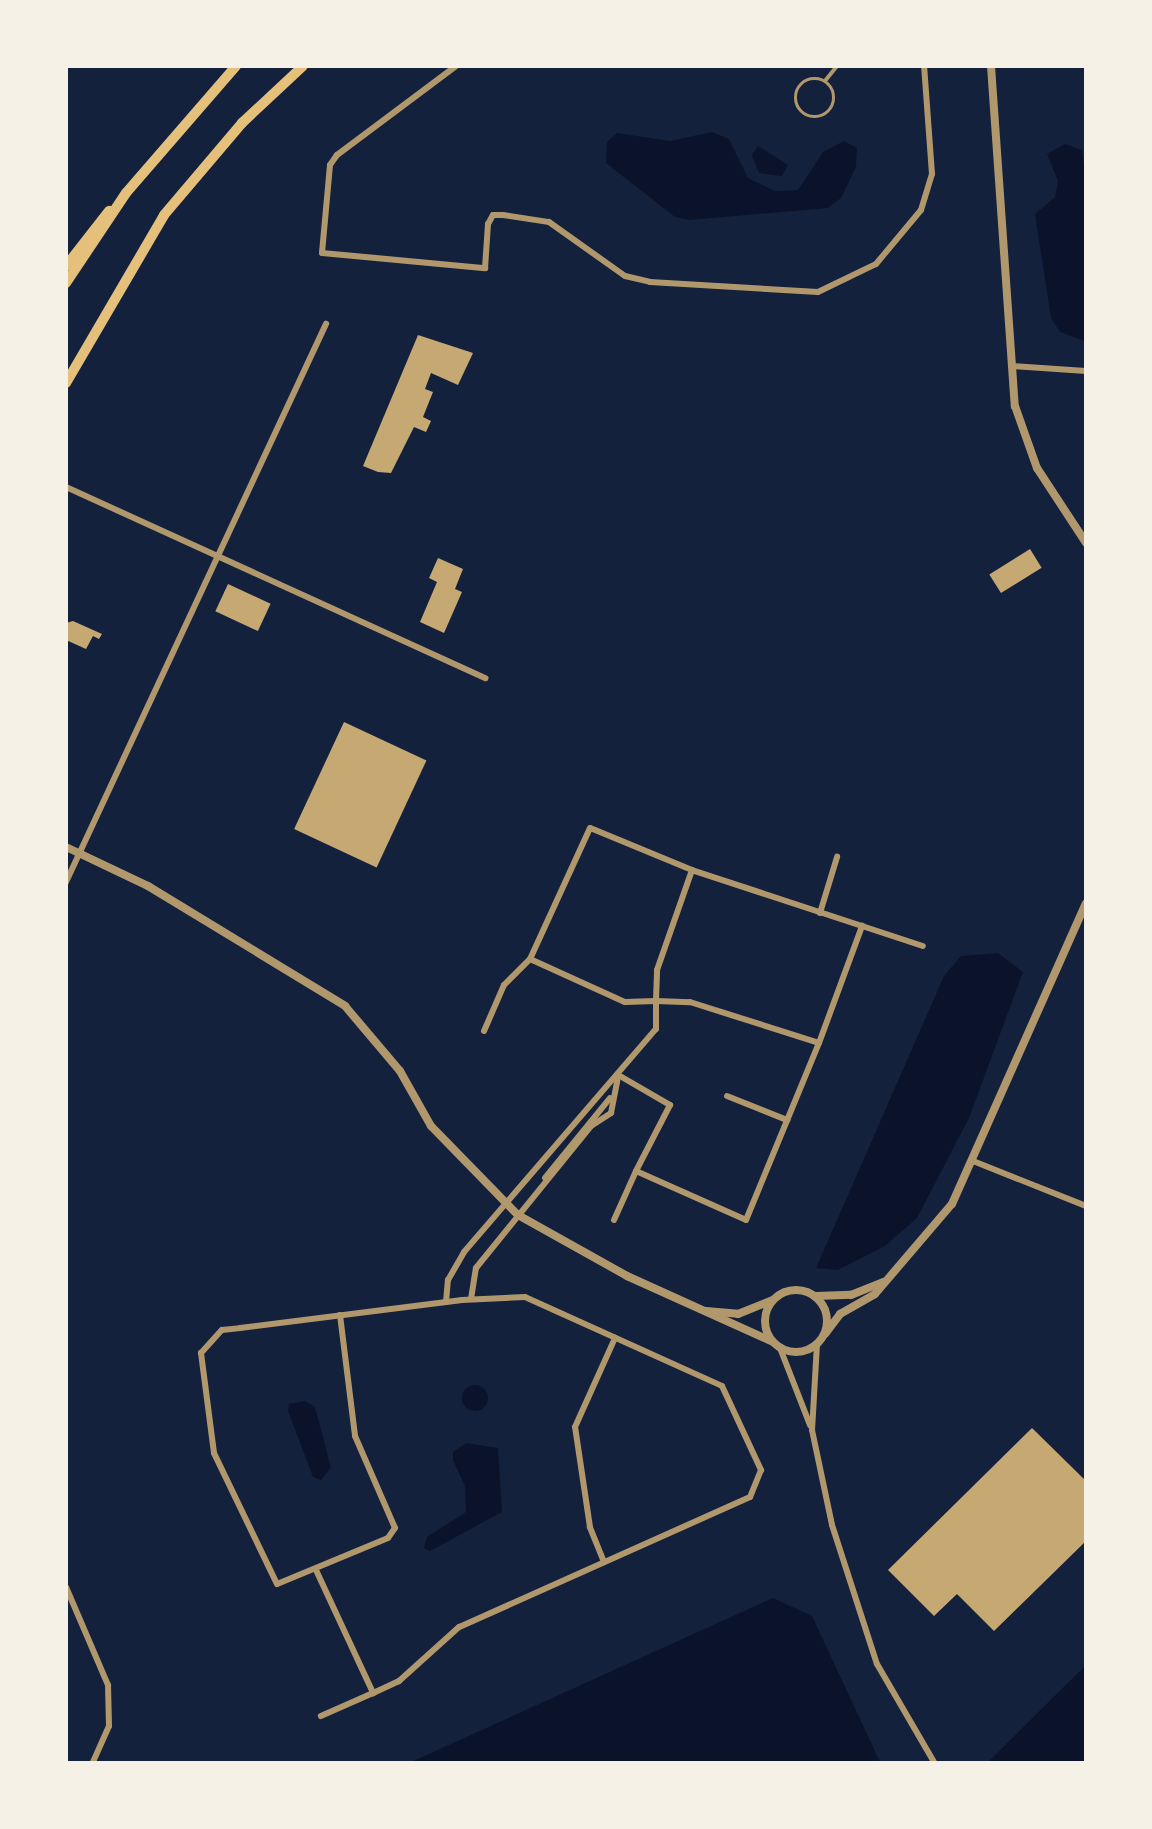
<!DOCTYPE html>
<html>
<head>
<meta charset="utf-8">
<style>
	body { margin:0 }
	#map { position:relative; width:1152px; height:1829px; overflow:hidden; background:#14213d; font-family:Montserrat,sans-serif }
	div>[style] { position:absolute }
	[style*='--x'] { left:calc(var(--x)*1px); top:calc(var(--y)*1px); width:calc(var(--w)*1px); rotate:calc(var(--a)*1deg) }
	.water>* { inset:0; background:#0b132b }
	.round { border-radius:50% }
	.building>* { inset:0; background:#c6a872; transform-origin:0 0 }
	.service>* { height:3.5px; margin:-1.75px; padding:0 1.75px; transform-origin:1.75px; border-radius:1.75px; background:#b1986c }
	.service>.ring { margin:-1.75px; padding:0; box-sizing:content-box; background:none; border:3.5px solid #b1986c; border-radius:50% }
	.minor>* { height:6px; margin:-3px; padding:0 3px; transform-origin:3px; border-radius:3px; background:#b1986c }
	.tertiary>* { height:8px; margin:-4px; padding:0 4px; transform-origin:4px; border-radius:4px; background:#b1986c }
	.tertiary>.ring { margin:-4px; padding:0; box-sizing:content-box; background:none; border:8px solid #b1986c; border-radius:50% }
	.primary>* { height:10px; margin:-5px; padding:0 5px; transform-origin:5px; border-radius:5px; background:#e5c07b }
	span { translate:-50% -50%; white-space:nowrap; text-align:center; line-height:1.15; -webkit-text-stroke:7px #f6f1e7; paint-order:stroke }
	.frame { position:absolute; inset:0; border:68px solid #f6f1e7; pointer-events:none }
</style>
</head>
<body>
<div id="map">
	<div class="water">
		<div style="clip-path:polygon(712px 132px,729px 139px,748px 178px,775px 191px,798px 190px,823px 152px,844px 141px,857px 148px,856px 167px,841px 198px,828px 208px,689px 220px,675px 217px,606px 163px,607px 142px,617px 133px,670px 141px)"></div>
		<div style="clip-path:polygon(1065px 144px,1082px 150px,1084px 165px,1085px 341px,1060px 332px,1051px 318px,1035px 214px,1055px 197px,1058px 181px,1047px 154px)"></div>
		<div style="clip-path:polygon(758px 146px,788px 165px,782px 176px,759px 173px,752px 155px)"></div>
		<div style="clip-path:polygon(998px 953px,1023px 972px,969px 1118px,917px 1218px,885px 1246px,838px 1270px,816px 1268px,944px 976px,961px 956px)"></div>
		<div class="round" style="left:462px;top:1385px;width:26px;height:26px"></div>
		<div style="clip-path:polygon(305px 1401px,315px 1407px,331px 1468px,321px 1480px,313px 1477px,288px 1411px,289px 1404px)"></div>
		<div style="clip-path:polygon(466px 1443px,498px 1448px,502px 1512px,430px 1551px,424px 1548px,427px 1537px,466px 1512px,465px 1486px,453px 1460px,453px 1452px)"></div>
		<div style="clip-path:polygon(773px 1598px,812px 1616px,880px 1762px,411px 1762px)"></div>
		<div style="clip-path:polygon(1085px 1666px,1085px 1762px,988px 1762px)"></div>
	</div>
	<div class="building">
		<div style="clip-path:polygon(418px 335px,473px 353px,458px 385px,431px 373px,425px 389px,433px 392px,423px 417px,431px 421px,426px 432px,414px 427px,391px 473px,378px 472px,363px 466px)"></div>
		<div style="left:1030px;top:549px;width:22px;height:48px;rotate:58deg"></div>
		<div style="clip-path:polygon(438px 558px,463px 569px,455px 589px,462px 592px,444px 633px,420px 622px,437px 582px,429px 578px)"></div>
		<div style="left:228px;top:584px;width:47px;height:30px;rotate:25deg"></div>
		<div style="clip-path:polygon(73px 621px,102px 634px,99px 639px,93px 636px,86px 649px,66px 640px,66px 623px)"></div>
		<div style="left:344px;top:722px;width:91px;height:118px;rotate:25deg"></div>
		<div style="clip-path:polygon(1032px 1428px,1086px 1481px,1086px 1541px,994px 1631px,957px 1594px,934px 1616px,888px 1570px)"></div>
	</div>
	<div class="service">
		<div class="ring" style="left:796px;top:79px;width:34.5px;height:34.5px"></div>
		<div style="--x:825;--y:81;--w:19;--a:-51"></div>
	</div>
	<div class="minor">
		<div style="--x:456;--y:66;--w:149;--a:143.2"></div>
		<div style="--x:337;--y:155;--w:12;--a:125"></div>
		<div style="--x:330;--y:165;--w:88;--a:95.2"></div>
		<div style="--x:322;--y:253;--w:164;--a:5.3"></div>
		<div style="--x:485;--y:268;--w:44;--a:-86.1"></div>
		<div style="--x:488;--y:224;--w:10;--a:-61"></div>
		<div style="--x:493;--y:215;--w:10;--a:0"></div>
		<div style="--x:503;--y:215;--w:47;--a:8.7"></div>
		<div style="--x:549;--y:222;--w:93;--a:35.4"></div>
		<div style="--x:625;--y:276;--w:26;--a:13"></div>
		<div style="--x:650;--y:282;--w:168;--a:3.4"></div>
		<div style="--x:818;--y:292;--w:64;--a:-25.8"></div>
		<div style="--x:876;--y:264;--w:70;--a:-50.2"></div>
		<div style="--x:921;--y:210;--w:38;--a:-73"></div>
		<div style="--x:932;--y:174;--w:108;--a:-94.2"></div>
		<div style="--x:1011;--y:366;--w:75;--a:3.8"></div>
		<div style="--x:66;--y:487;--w:461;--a:24.5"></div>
		<div style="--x:66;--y:882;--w:616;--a:-65.02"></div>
		<div style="--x:820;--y:913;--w:59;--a:-73.1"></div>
		<div style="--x:862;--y:926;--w:64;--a:18.2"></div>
		<div style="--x:484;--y:1031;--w:50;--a:-66.5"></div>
		<div style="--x:504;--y:985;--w:37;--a:-45"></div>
		<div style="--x:620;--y:1076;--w:58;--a:30.1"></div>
		<div style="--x:670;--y:1105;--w:74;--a:117.3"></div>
		<div style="--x:636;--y:1171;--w:120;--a:24"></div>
		<div style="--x:746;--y:1220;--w:191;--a:-67.6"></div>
		<div style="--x:727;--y:1096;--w:65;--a:21.8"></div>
		<div style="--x:973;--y:1161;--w:122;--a:21.7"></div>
		<div style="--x:545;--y:1178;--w:103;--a:-50.9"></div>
		<div style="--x:614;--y:1220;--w:54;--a:-65.8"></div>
		<div style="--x:471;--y:1299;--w:31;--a:-81"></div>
		<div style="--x:476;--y:1268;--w:183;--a:-51"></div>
		<div style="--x:591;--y:1126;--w:24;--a:-33"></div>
		<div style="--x:611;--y:1113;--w:33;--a:-79"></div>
		<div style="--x:446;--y:1302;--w:22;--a:-85"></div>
		<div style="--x:448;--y:1280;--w:32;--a:-60"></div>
		<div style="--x:464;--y:1252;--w:294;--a:-49.3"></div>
		<div style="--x:656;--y:1029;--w:28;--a:-90"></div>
		<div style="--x:656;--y:1001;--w:31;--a:-88"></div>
		<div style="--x:657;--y:970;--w:106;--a:-70.7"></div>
		<div style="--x:692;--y:870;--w:110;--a:-157.6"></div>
		<div style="--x:590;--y:828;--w:144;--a:114.6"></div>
		<div style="--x:530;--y:959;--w:104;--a:24.4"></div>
		<div style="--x:625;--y:1002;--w:31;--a:-2"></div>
		<div style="--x:656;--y:1001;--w:34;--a:2"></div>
		<div style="--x:690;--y:1002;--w:135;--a:17.6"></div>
		<div style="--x:819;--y:1043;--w:125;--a:-69.8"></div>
		<div style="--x:862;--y:926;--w:179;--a:-161.8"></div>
		<div style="--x:340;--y:1315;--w:122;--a:82.9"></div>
		<div style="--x:355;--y:1436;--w:100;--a:66.5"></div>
		<div style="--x:395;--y:1528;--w:12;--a:125"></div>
		<div style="--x:388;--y:1538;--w:120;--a:157.5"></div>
		<div style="--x:277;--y:1584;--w:145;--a:-115.7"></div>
		<div style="--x:214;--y:1453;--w:101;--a:-97.4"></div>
		<div style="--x:201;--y:1353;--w:31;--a:-48"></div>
		<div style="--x:222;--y:1330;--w:18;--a:-6"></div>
		<div style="--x:240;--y:1328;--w:224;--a:-7.2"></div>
		<div style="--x:462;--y:1300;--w:63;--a:-2.7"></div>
		<div style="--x:525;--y:1297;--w:216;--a:24.3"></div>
		<div style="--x:722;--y:1386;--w:93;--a:65.1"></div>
		<div style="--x:761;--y:1470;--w:29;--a:112"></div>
		<div style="--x:750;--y:1497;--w:319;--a:155.9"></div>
		<div style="--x:459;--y:1627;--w:81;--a:138"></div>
		<div style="--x:399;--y:1681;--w:29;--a:155"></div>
		<div style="--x:817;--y:1344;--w:86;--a:93.3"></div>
		<div style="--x:812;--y:1430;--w:97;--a:78.1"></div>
		<div style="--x:832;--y:1525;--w:146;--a:72.1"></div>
		<div style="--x:877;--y:1664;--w:113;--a:59.8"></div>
		<div style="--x:780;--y:1348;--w:83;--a:68.7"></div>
		<div style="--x:604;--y:1562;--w:38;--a:-112"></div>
		<div style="--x:590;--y:1527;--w:101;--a:-98.5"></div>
		<div style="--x:575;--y:1427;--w:98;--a:-65.8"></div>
		<div style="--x:316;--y:1570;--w:136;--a:65.1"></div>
		<div style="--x:373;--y:1693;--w:57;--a:156.1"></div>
		<div style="--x:66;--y:1587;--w:107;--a:66.8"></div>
		<div style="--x:108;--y:1685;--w:41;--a:88.6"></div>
		<div style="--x:109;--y:1726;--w:39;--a:114"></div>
	</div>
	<div class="tertiary">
		<div style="--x:991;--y:66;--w:341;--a:86"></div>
		<div style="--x:1015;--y:406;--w:66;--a:70.5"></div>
		<div style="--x:1037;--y:468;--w:90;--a:56.8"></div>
		<div style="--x:66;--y:847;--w:91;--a:25.4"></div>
		<div style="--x:148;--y:886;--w:231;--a:31.3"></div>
		<div style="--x:345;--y:1006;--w:85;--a:49.8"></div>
		<div style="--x:400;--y:1071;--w:63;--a:60.6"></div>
		<div style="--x:431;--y:1126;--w:124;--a:45.7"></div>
		<div style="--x:518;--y:1215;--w:125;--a:29.2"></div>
		<div style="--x:627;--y:1276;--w:160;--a:24.3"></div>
		<div class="ring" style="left:765px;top:1290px;width:54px;height:54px"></div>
		<div style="--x:816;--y:1296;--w:35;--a:-2"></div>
		<div style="--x:851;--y:1295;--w:35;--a:-22"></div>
		<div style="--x:706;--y:1311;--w:32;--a:5"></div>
		<div style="--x:738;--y:1314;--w:37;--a:-22"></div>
		<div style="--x:825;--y:1334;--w:25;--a:-53"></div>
		<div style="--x:840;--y:1314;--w:40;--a:-29.7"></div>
		<div style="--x:875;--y:1294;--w:118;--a:-49.5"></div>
		<div style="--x:952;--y:1204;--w:329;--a:-66"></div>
	</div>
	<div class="primary">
		<div style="--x:66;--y:266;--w:70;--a:-52"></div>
		<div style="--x:66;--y:283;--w:108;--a:-56.3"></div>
		<div style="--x:126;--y:193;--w:168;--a:-49.1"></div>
		<div style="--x:66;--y:383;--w:194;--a:-59.7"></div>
		<div style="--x:164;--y:215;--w:121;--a:-49.7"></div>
		<div style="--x:242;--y:123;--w:83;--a:-43.1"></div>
	</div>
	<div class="frame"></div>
</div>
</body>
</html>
